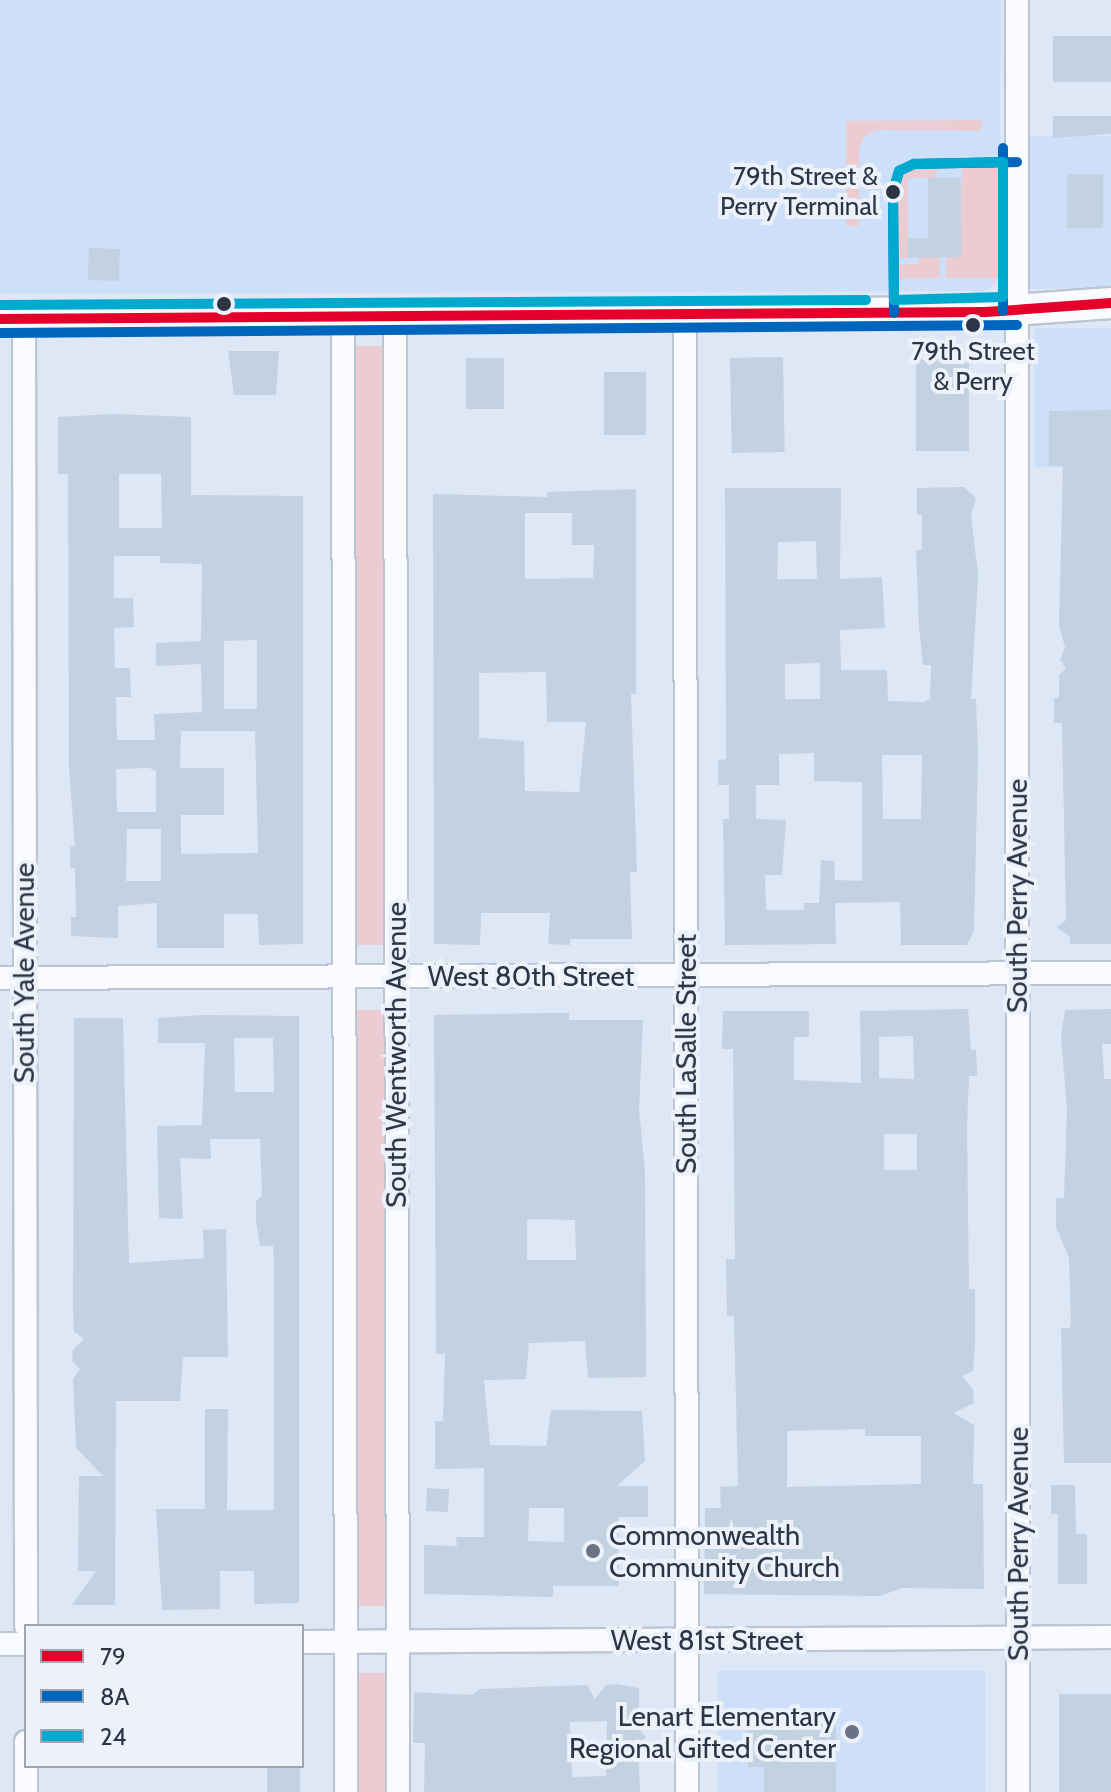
<!DOCTYPE html>
<html>
<head>
<meta charset="utf-8">
<style>
	body { margin:0 }
	#map { position:relative; width:1111px; height:1792px; overflow:hidden; background:#dee7f5; font-family:Cabin,sans-serif }
	div>[style] { position:absolute }
	[style*='--x'] { left:calc(var(--x)*1px); top:calc(var(--y)*1px); width:calc(var(--w)*1px); rotate:calc(var(--a)*1deg) }
	.built>* { inset:0; background:#cedffa; transform-origin:0 0 }
	.green>* { inset:0; background:#ebccd2; transform-origin:0 0 }
	.building>* { inset:0; background:#c2d2e0; transform-origin:0 0 }
	.roads { filter:drop-shadow(2px 0 #bcc5d3) drop-shadow(-2px 0 #bcc5d3) drop-shadow(0 2px #bcc5d3) drop-shadow(0 -2px #bcc5d3) }
	.street>* { height:22px; margin:-11px; padding:0 11px; transform-origin:11px; border-radius:11px; background:#fafbfe }
	.secondary>* { height:30px; margin:-15px; padding:0 15px; transform-origin:15px; border-radius:15px; background:#fafbfe }
	.bus-1>* { height:10px; margin:-5px; padding:0 5px; transform-origin:5px; border-radius:5px; background:#e4002b }
	.bus-2>* { height:10px; margin:-5px; padding:0 5px; transform-origin:5px; border-radius:5px; background:#0065bd }
	.bus-3>* { height:10px; margin:-5px; padding:0 5px; transform-origin:5px; border-radius:5px; background:#00a9ce }
	.dots>* { width:22px; height:22px; translate:-50% -50%; box-sizing:border-box; border:4px solid #ecf1fa; border-radius:50% }
	span { translate:-50% -50%; white-space:nowrap; text-align:center; line-height:1.15; -webkit-text-stroke:8px #ecf1fa; paint-order:stroke }
	.bus-label { font-size:26px; color:#2b3545 }
	.right { translate:-100% -50%; text-align:right }
	.street-label { font-size:28px; color:#2b3545 }
	.poi-label { font-size:28px; color:#2b3545 }
	.left { translate:0 -50%; text-align:left }
	.legend { position:absolute; left:24px; top:1624px; width:280px; height:144px; box-sizing:border-box; background:#ecf1fa; border:2px solid #9fa6b2; margin:0; padding:10px 14px; list-style:none; font-size:24px; color:#2b3545 }
	.legend li { display:flex; align-items:center; gap:16px; height:40px }
	.legend b { width:40px; border:2px solid #9fa6b2 }
</style>
</head>
<body>
<div id="map">
	<div class="built">
		<div style="clip-path:polygon(0 0,1001px 0,998px 281px,985px 291px,0 294px)"></div>
		<div style="left:1030px;top:136px;width:81px;height:153px"></div>
		<div style="left:1111px;top:328px;width:139px;height:77px;rotate:90deg"></div>
		<div style="left:985px;top:1671px;width:121px;height:267px;rotate:90deg"></div>
	</div>
	<div class="green">
		<div style="clip-path:polygon(982px 120px,981px 131px,877px 130px,865px 136px,859px 148px,859px 226px,846px 226px,846px 121px)"></div>
		<div style="clip-path:polygon(909px 161px,937px 161px,936px 178px,908px 178px,908px 258px,896px 258px,896px 176px)"></div>
		<div style="clip-path:polygon(962px 161px,988px 161px,1000px 172px,998px 278px,946px 278px,946px 258px,961px 257px)"></div>
		<div style="clip-path:polygon(919px 257px,939px 257px,940px 278px,899px 279px,896px 264px,919px 264px)"></div>
		<div style="left:385px;top:346px;width:599px;height:31px;rotate:90deg"></div>
		<div style="left:385px;top:1010px;width:596px;height:31px;rotate:90deg"></div>
		<div style="left:385px;top:1673px;width:119px;height:28px;rotate:90deg"></div>
	</div>
	<div class="building">
		<div style="left:1053px;top:36px;width:58px;height:46px"></div>
		<div style="clip-path:polygon(1053px 116px,1111px 116px,1111px 134px,1053px 138px)"></div>
		<div style="left:1067px;top:174px;width:36px;height:54px"></div>
		<div style="clip-path:polygon(928px 178px,961px 178px,961px 257px,908px 258px,908px 238px,928px 238px)"></div>
		<div style="left:89px;top:248px;width:31px;height:32px;rotate:2deg"></div>
		<div style="clip-path:polygon(228px 351px,279px 351px,276px 395px,234px 395px)"></div>
		<div style="left:783px;top:357px;width:95px;height:53px;rotate:89deg"></div>
		<div style="left:916px;top:357px;width:53px;height:94px"></div>
		<div style="left:466px;top:358px;width:38px;height:51px"></div>
		<div style="left:604px;top:372px;width:42px;height:63px"></div>
		<div style="clip-path:polygon(1111px 410px,1111px 944px,1070px 944px,1070px 937px,1057px 927px,1066px 920px,1062px 723px,1054px 723px,1054px 698px,1059px 698px,1059px 675px,1066px 668px,1060px 660px,1065px 647px,1059px 626px,1063px 466px,1049px 466px,1049px 411px)"></div>
		<div style="clip-path:polygon(evenodd,114px 414px,191px 417px,191px 495px,303px 496px,303px 944px,259px 945px,258px 914px,224px 914px,224px 948px,157px 948px,157px 903px,118px 906px,118px 938px,71px 936px,71px 917px,76px 917px,75px 868px,70px 868px,70px 847px,75px 846px,69px 769px,68px 474px,58px 474px,58px 417px,114px 414px,119px 474px,161px 474px,162px 528px,119px 528px,119px 474px,114px 414px,114px 556px,160px 556px,160px 563px,202px 564px,201px 641px,156px 643px,156px 666px,201px 664px,202px 712px,154px 714px,155px 740px,117px 740px,116px 697px,131px 697px,130px 668px,115px 668px,114px 628px,134px 627px,133px 598px,114px 598px,114px 556px,114px 414px,257px 640px,257px 709px,224px 709px,224px 641px,257px 640px,114px 414px,181px 731px,255px 731px,258px 853px,181px 854px,181px 815px,224px 815px,224px 768px,180px 768px,181px 731px,114px 414px,149px 768px,156px 771px,156px 812px,117px 812px,116px 769px,149px 768px,114px 414px,127px 829px,161px 829px,161px 881px,126px 881px,127px 829px)"></div>
		<div style="clip-path:polygon(evenodd,964px 487px,976px 498px,971px 516px,978px 575px,971px 699px,976px 699px,978px 755px,974px 931px,967px 945px,901px 945px,900px 902px,835px 903px,836px 944px,725px 945px,723px 819px,729px 819px,729px 785px,718px 785px,718px 760px,726px 759px,725px 488px,841px 488px,840px 579px,882px 577px,885px 628px,840px 630px,841px 670px,887px 670px,888px 701px,924px 702px,930px 699px,931px 665px,923px 665px,919px 628px,916px 550px,922px 550px,922px 515px,917px 515px,917px 488px,964px 487px,816px 541px,817px 579px,777px 579px,778px 542px,816px 541px,964px 487px,820px 663px,820px 699px,785px 699px,785px 664px,820px 663px,964px 487px,814px 753px,814px 781px,862px 782px,862px 881px,835px 880px,834px 861px,821px 860px,819px 903px,804px 903px,804px 910px,766px 910px,765px 875px,782px 875px,786px 820px,756px 819px,756px 785px,779px 785px,779px 754px,814px 753px,964px 487px,882px 755px,922px 755px,921px 819px,883px 819px,882px 755px)"></div>
		<div style="clip-path:polygon(evenodd,636px 489px,636px 694px,631px 694px,637px 872px,630px 872px,632px 939px,570px 939px,570px 945px,548px 944px,550px 913px,481px 913px,480px 945px,434px 944px,433px 494px,547px 497px,547px 492px,636px 489px,525px 513px,572px 513px,572px 545px,594px 545px,593px 578px,525px 579px,525px 513px,636px 489px,546px 672px,547px 722px,586px 722px,579px 792px,525px 791px,524px 741px,479px 738px,479px 673px,546px 672px)"></div>
		<div style="clip-path:polygon(evenodd,968px 1009px,971px 1050px,976px 1050px,977px 1076px,969px 1076px,967px 1126px,969px 1289px,975px 1289px,975px 1346px,973px 1371px,962px 1376px,973px 1389px,974px 1403px,953px 1413px,974px 1425px,973px 1484px,983px 1484px,984px 1589px,902px 1588px,880px 1596px,704px 1594px,705px 1508px,721px 1508px,720px 1487px,738px 1486px,734px 1316px,727px 1316px,726px 1259px,735px 1259px,733px 1049px,722px 1049px,723px 1011px,809px 1011px,809px 1037px,794px 1037px,794px 1080px,861px 1083px,860px 1011px,968px 1009px,913px 1036px,914px 1079px,879px 1078px,879px 1037px,913px 1036px,968px 1009px,884px 1134px,917px 1134px,917px 1170px,884px 1170px,884px 1134px,968px 1009px,865px 1429px,865px 1436px,921px 1436px,921px 1484px,787px 1487px,787px 1431px,865px 1429px)"></div>
		<div style="clip-path:polygon(1111px 1009px,1111px 1044px,1102px 1044px,1104px 1079px,1111px 1079px,1111px 1463px,1064px 1463px,1061px 1328px,1070px 1328px,1071px 1321px,1069px 1258px,1056px 1227px,1056px 1198px,1064px 1198px,1067px 1109px,1061px 1037px,1065px 1010px)"></div>
		<div style="clip-path:polygon(evenodd,545px 1013px,569px 1013px,569px 1020px,643px 1020px,639px 1110px,645px 1171px,646px 1377px,588px 1378px,585px 1341px,529px 1343px,526px 1379px,484px 1380px,490px 1445px,546px 1446px,551px 1410px,642px 1411px,645px 1461px,617px 1486px,648px 1486px,648px 1517px,618px 1517px,619px 1586px,553px 1586px,553px 1597px,424px 1594px,424px 1545px,457px 1546px,456px 1537px,484px 1537px,484px 1468px,435px 1469px,435px 1421px,443px 1421px,445px 1354px,436px 1354px,434px 1015px,545px 1013px,527px 1219px,575px 1220px,576px 1260px,527px 1260px,527px 1219px,545px 1013px,529px 1508px,564px 1508px,564px 1542px,528px 1541px,529px 1508px)"></div>
		<div style="clip-path:polygon(evenodd,202px 1015px,299px 1016px,299px 1603px,254px 1604px,254px 1571px,220px 1571px,220px 1609px,162px 1610px,156px 1509px,205px 1509px,205px 1409px,228px 1409px,227px 1510px,274px 1510px,274px 1264px,273px 1246px,260px 1246px,256px 1220px,256px 1201px,262px 1196px,260px 1139px,210px 1139px,211px 1159px,180px 1158px,183px 1219px,159px 1218px,157px 1126px,202px 1125px,205px 1043px,158px 1043px,158px 1018px,202px 1015px,234px 1038px,273px 1038px,274px 1092px,235px 1092px,234px 1038px)"></div>
		<div style="clip-path:polygon(74px 1018px,123px 1018px,129px 1263px,204px 1258px,203px 1230px,226px 1229px,228px 1357px,183px 1357px,180px 1401px,116px 1401px,115px 1605px,72px 1605px,96px 1571px,78px 1571px,79px 1476px,103px 1476px,76px 1448px,73px 1379px,80px 1369px,72px 1361px,73px 1350px,84px 1339px,74px 1332px,73px 1311px)"></div>
		<div style="clip-path:polygon(1051px 1485px,1075px 1485px,1076px 1534px,1087px 1534px,1087px 1584px,1058px 1584px,1058px 1514px,1051px 1514px)"></div>
		<div style="left:427px;top:1488px;width:22px;height:23px;rotate:3deg"></div>
		<div style="clip-path:polygon(evenodd,614px 1684px,639px 1688px,639px 1708px,645px 1714px,635px 1725px,646px 1737px,638px 1744px,640px 1792px,424px 1792px,425px 1743px,413px 1743px,414px 1692px,471px 1695px,480px 1689px,587px 1685px,595px 1699px,606px 1685px,614px 1684px,607px 1721px,606px 1776px,572px 1777px,570px 1722px,607px 1721px)"></div>
		<div style="left:1059px;top:1694px;width:52px;height:98px"></div>
		<div style="clip-path:polygon(836px 1724px,836px 1792px,764px 1792px,764px 1767px,748px 1767px,747px 1725px)"></div>
		<div style="left:267px;top:1766px;width:33px;height:26px"></div>
	</div>
	<div class="roads">
		<div class="street">
			<div style="--x:1017;--y:0;--w:1792;--a:89.97"></div>
			<div style="--x:685;--y:315;--w:1477;--a:89.92"></div>
			<div style="--x:343;--y:317;--w:1475;--a:89.88"></div>
			<div style="--x:395;--y:317;--w:1475;--a:89.88"></div>
			<div style="--x:24;--y:319;--w:1307;--a:89.91"></div>
			<div style="--x:0;--y:978;--w:1111;--a:-0.26"></div>
			<div style="--x:302;--y:1642;--w:809;--a:-0.35"></div>
			<div style="--x:0;--y:1644;--w:26;--a:0"></div>
			<div style="--x:26;--y:1792;--w:50;--a:-90"></div>
		</div>
		<div class="secondary">
			<div style="--x:0;--y:319;--w:986;--a:-0.41"></div>
			<div style="--x:986;--y:312;--w:125;--a:-4.1"></div>
		</div>
	</div>
	<div class="bus-1">
		<div style="--x:0;--y:319;--w:986;--a:-0.41"></div>
		<div style="--x:986;--y:312;--w:125;--a:-4.1"></div>
	</div>
	<div class="bus-2">
		<div style="--x:1003;--y:148;--w:163;--a:90"></div>
		<div style="--x:894;--y:313;--w:121;--a:-90.5"></div>
		<div style="--x:893;--y:192;--w:22;--a:-74"></div>
		<div style="--x:899;--y:171;--w:17;--a:-25"></div>
		<div style="--x:914;--y:164;--w:103;--a:-1.1"></div>
		<div style="--x:0;--y:333;--w:1017;--a:-0.45"></div>
	</div>
	<div class="bus-3">
		<div style="--x:1003;--y:162;--w:135;--a:90"></div>
		<div style="--x:1003;--y:297;--w:109;--a:178.4"></div>
		<div style="--x:894;--y:300;--w:108;--a:-90.5"></div>
		<div style="--x:893;--y:192;--w:22;--a:-74"></div>
		<div style="--x:899;--y:171;--w:17;--a:-25"></div>
		<div style="--x:914;--y:164;--w:89;--a:-1.3"></div>
		<div style="--x:0;--y:305;--w:866;--a:-0.33"></div>
	</div>
	<div class="dots">
		<div style="left:893px;top:192px;background:#2b3545"></div>
		<div style="left:224px;top:304px;background:#2b3545"></div>
		<div style="left:973px;top:325px;background:#2b3545"></div>
		<div style="left:593px;top:1551px;background:#6a7383"></div>
		<div style="left:852px;top:1732px;background:#6a7383"></div>
	</div>
	<div class="bus-label">
		<span class="right" style="left:878px;top:192px">79th Street &amp;<br>Perry Terminal</span>
		<span style="left:973px;top:367px">79th Street<br>&amp; Perry</span>
	</div>
	<div class="street-label">
		<span style="left:1017px;top:896px;rotate:-90deg">South Perry Avenue</span>
		<span style="left:24px;top:973px;rotate:-90deg">South Yale Avenue</span>
		<span style="left:531px;top:976px">West 80th Street</span>
		<span style="left:686px;top:1054px;rotate:-90deg">South LaSalle Street</span>
		<span style="left:396px;top:1055px;rotate:-90deg">South Wentworth Avenue</span>
		<span style="left:1018px;top:1544px;rotate:-90deg">South Perry Avenue</span>
		<span style="left:707px;top:1640px">West 81st Street</span>
	</div>
	<div class="poi-label">
		<span class="left" style="left:609px;top:1551px">Commonwealth<br>Community Church</span>
		<span class="right" style="left:836px;top:1732px">Lenart Elementary<br>Regional Gifted Center</span>
	</div>
	<ul class="legend">
	<li><b style="height:10px;background:#e4002b"></b>79</li>
	<li><b style="height:10px;background:#0065bd"></b>8A</li>
	<li><b style="height:10px;background:#00a9ce"></b>24</li>
	</ul>
</div>
</body>
</html>
